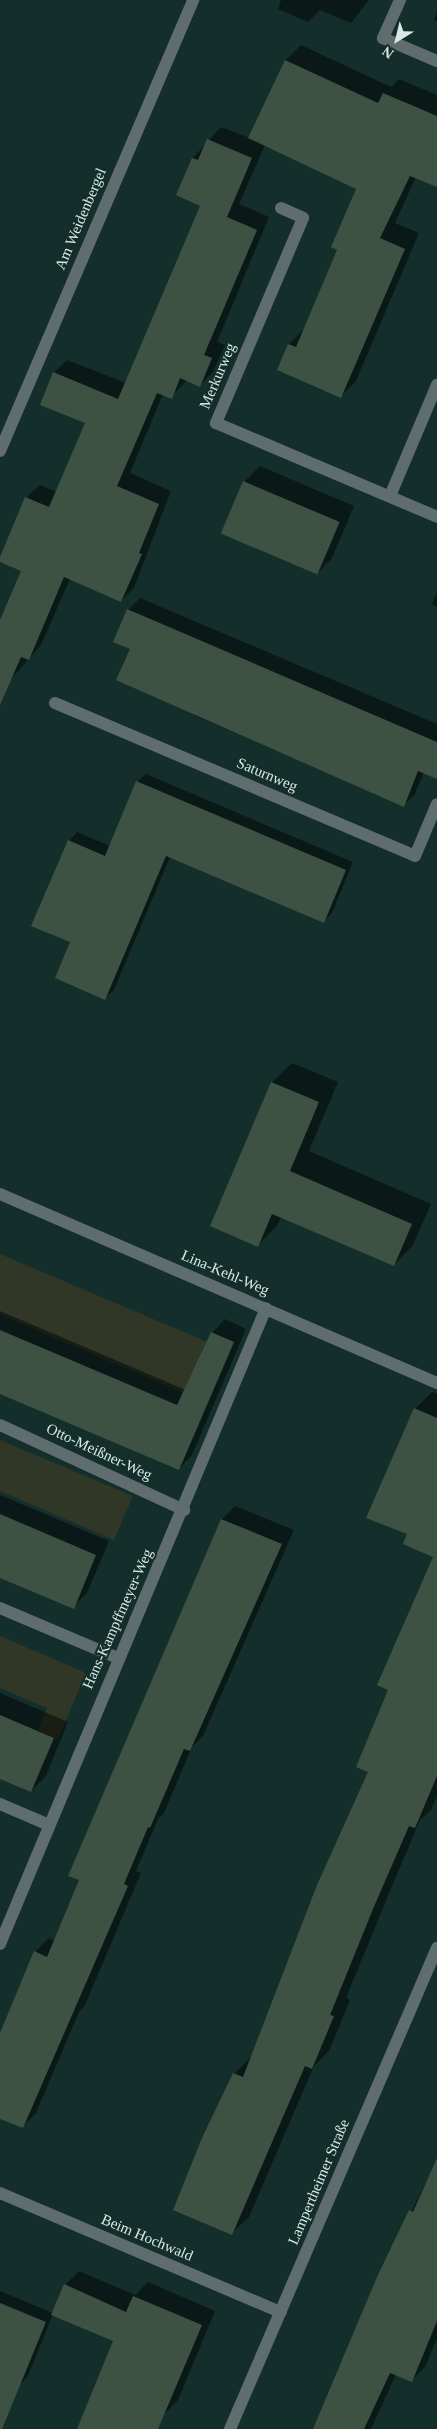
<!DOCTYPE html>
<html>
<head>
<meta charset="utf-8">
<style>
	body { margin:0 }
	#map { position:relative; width:437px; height:2429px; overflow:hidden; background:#142f2b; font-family:Georgia,serif }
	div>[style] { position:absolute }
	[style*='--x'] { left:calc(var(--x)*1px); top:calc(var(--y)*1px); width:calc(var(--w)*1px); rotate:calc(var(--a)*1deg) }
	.green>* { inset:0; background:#303727; transform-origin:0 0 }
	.shadow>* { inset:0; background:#0007 }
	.building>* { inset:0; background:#3e5244; transform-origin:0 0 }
	.minor>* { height:12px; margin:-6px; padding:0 6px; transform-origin:6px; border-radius:6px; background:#606d6f }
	span { translate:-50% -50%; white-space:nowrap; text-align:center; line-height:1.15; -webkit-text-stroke:4.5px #142f2b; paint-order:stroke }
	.street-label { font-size:15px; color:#d8e8e5 }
	.north { position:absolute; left:372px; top:15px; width:50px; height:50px; -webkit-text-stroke:4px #142f2b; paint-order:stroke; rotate:216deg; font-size:14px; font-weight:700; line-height:20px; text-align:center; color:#d8e8e5 }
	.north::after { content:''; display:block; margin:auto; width:18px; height:22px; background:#d8e8e5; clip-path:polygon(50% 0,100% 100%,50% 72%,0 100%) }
</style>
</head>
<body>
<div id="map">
	<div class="green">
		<div style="left:0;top:1254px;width:224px;height:56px;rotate:23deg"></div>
		<div style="clip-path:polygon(0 1440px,133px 1496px,114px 1540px,0 1491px)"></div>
		<div style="clip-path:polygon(0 1636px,86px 1673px,58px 1739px,38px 1730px,47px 1708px,0 1688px)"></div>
	</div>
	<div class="shadow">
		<div style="clip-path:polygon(281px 0,369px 0,351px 23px,320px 10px,308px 22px,278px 9px)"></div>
		<div style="clip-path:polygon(437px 12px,437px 21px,434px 20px)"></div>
		<div style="clip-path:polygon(301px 45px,391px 87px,399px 79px,437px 95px,437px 186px,416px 177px,395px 223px,419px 233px,356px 381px,341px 396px,278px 370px,289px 344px,304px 329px,339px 249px,357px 188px,265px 145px,239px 204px,269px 217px,217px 342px,225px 345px,213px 372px,200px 385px,187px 380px,171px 397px,163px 394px,130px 473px,171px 491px,134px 588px,121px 601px,70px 579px,41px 645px,11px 679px,0 674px,0 623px,22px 570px,0 560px,26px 498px,40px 485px,57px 492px,87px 422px,54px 373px,67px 360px,126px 383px,202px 205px,193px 158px,221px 127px,250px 138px,286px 60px)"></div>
		<div style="clip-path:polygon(260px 466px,354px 506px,332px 558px,317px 574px,223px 534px,245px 481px)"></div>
		<div style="clip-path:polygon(437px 592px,437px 607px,432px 604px)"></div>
		<div style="clip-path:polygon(140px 598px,437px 724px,437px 778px,424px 772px,415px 794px,404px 805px,196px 716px,197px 713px,131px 649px,128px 610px)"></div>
		<div style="clip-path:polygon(146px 774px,353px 862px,332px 913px,323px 922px,170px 857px,114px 990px,105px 998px,72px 942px,69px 841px,77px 832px,110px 846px,137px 782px)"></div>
		<div style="clip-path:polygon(292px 1063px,338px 1082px,309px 1151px,431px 1204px,413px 1245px,394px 1265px,281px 1217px,277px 1226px,258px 1245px,212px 1225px,272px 1082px)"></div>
		<div style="clip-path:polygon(0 1311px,186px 1390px,212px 1333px,225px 1319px,246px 1329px,192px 1455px,179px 1469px,0 1393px)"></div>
		<div style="clip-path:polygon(432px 1392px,437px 1394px,437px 1796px,431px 1810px,420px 1820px,390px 1891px,346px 1998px,350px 2000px,329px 2051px,314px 2066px,249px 2217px,232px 2233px,234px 2074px,251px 2057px,370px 1772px,389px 1690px,435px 1556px,409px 1533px,415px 1409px)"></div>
		<div style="clip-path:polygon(0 1495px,109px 1541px,87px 1593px,73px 1607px,0 1576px)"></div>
		<div style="clip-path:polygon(235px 1506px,294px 1530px,203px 1736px,192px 1747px,164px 1813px,158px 1819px,136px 1871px,141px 1873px,85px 2005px,79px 2012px,36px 2113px,22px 2127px,0 2117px,0 2036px,35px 1952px,49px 1938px,55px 1941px,81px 1880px,70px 1875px,222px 1519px)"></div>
		<div style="clip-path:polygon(0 1693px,68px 1722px,46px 1776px,31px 1791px,0 1777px)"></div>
		<div style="clip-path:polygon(437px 2161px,437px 2339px,425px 2367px,411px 2381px,396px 2374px,371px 2429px,313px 2429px,378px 2278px)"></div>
		<div style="clip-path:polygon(79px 2271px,135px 2295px,148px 2282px,215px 2311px,178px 2400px,150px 2429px,83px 2429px,115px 2340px,53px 2314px,28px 2376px,20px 2385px,0 2376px,0 2291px,53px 2313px,65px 2285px)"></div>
	</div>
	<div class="building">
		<div style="clip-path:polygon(285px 60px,378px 103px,383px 93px,437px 116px,437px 187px,410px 176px,380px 238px,405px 249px,341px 398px,277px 370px,288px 344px,296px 347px,337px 250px,331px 247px,356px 189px,248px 138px)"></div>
		<div style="clip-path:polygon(207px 139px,252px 158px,227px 217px,257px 230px,204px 355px,212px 358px,200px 387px,180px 378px,172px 399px,157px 393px,117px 486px,159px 504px,139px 553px,142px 554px,121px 602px,64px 577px,29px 660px,21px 657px,0 705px,0 620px,21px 571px,0 562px,0 557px,25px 497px,49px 507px,85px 423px,40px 405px,53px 372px,118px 399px,200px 206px,176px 195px,192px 158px,198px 160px)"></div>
		<div style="left:243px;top:481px;width:105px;height:57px;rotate:23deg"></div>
		<div style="clip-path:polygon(127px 609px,437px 742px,437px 779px,418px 771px,404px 807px,116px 680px,130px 649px,113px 642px)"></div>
		<div style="clip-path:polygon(136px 781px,346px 870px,324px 923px,166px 856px,105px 1000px,55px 978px,70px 942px,31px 926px,68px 840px,105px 856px)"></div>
		<div style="clip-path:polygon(271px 1082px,319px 1102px,290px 1171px,412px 1224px,394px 1266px,272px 1214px,258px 1247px,210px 1226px)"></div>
		<div style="clip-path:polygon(0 1330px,177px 1405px,211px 1332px,234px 1342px,179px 1470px,0 1394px)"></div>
		<div style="clip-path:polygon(414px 1408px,437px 1418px,437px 1776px,415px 1828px,409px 1826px,373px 1909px,330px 2015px,334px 2016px,312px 2069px,305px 2066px,232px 2235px,173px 2210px,202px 2138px,233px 2073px,243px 2077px,317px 1885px,368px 1772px,356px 1767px,388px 1690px,377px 1685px,433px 1557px,403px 1544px,407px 1534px,366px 1518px)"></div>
		<div style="clip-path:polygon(0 1514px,96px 1555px,74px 1609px,0 1578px)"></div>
		<div style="clip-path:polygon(221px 1519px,282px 1544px,190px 1751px,184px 1749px,150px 1828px,148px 1827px,124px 1884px,128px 1886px,23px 2128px,0 2119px,0 2033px,34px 1951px,47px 1957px,79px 1880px,68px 1876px)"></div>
		<div style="clip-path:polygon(0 1715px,54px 1738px,31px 1792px,0 1779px)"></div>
		<div style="clip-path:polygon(437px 2158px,437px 2321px,412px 2382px,390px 2373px,364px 2429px,313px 2429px,377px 2277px,409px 2210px,413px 2212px)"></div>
		<div style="clip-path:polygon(64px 2284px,126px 2312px,133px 2296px,202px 2325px,158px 2429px,77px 2429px,113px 2341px,51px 2315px)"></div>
		<div style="clip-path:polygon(0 2303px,46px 2322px,2px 2429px,0 2429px)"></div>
	</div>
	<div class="minor">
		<div style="--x:400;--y:0;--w:42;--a:114.1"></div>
		<div style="--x:383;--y:38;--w:59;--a:23.1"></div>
		<div style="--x:281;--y:208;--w:24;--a:24"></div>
		<div style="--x:303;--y:218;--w:223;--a:113"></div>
		<div style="--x:216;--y:423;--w:240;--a:23"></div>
		<div style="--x:0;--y:451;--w:491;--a:-66.8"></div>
		<div style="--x:390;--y:496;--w:121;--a:-67.1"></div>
		<div style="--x:55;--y:703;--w:391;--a:23"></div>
		<div style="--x:415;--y:856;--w:56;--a:-67.1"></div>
		<div style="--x:0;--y:1194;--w:476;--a:23.4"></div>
		<div style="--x:0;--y:1425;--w:203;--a:24.8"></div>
		<div style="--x:0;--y:1608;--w:128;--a:23"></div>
		<div style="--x:0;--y:1804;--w:53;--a:23.2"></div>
		<div style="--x:0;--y:1944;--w:689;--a:-67.3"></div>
		<div style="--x:0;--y:2193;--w:305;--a:23"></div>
		<div style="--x:230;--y:2429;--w:524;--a:-66.72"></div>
	</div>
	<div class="street-label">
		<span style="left:81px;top:219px;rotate:-67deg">Am Weidenbergel</span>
		<span style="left:218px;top:376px;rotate:-67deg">Merkurweg</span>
		<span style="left:267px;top:775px;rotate:23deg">Saturnweg</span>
		<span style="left:225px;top:1273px;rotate:23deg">Lina-Kehl-Weg</span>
		<span style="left:99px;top:1452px;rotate:25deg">Otto-Meißner-Weg</span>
		<span style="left:118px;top:1619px;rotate:-66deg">Hans-Kampffmeyer-Weg</span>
		<span style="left:319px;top:2182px;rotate:-67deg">Lampertheimer Straße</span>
		<span style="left:147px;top:2238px;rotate:23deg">Beim Hochwald</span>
	</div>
	<div class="north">N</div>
</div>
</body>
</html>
